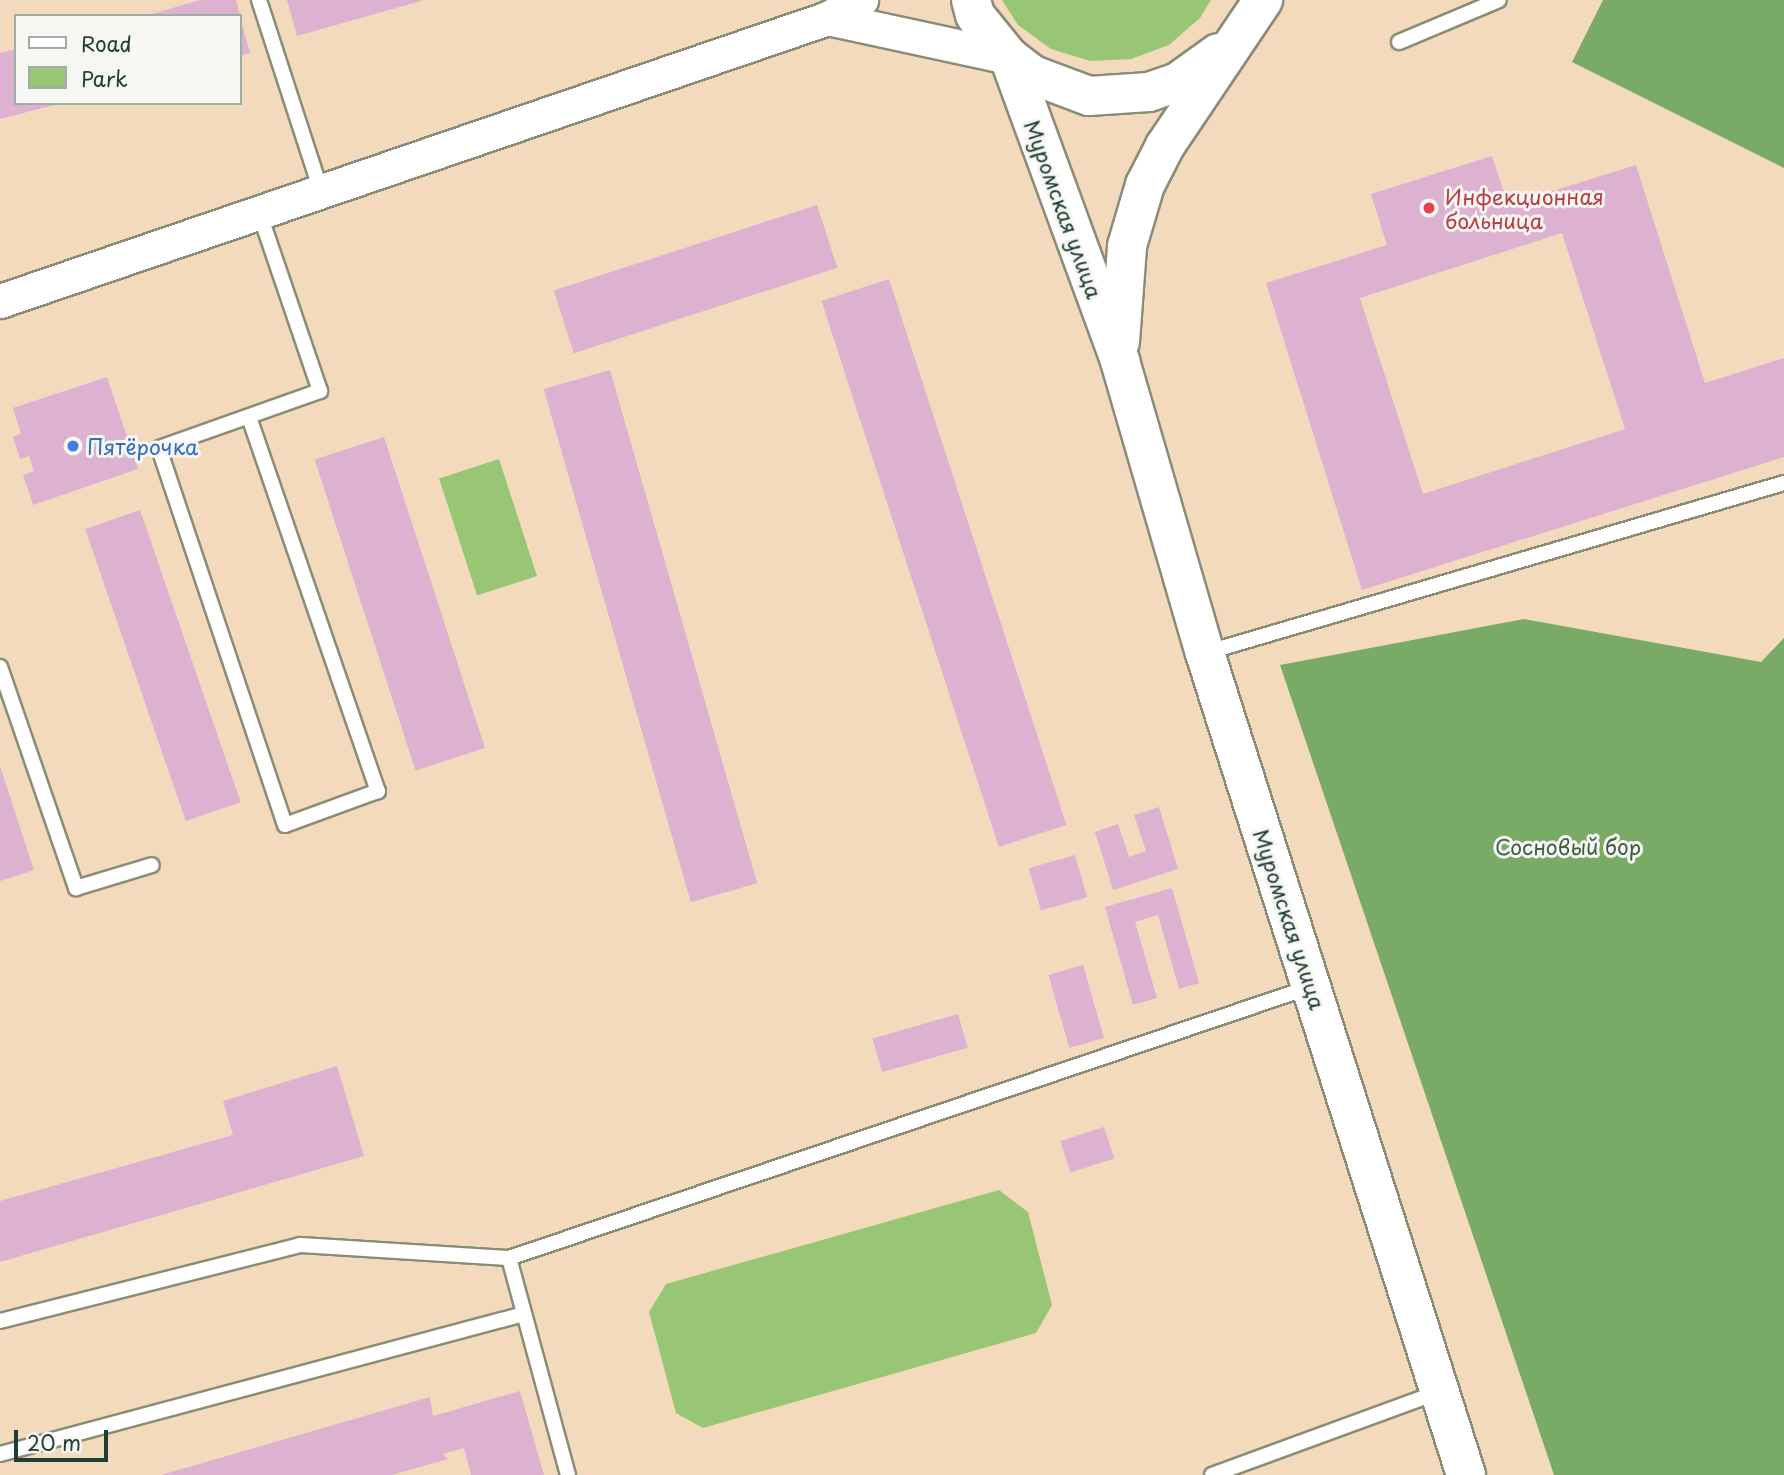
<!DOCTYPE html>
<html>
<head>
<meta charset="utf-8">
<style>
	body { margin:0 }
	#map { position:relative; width:1784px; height:1475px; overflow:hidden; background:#f4dabd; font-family:"Playpen Sans",sans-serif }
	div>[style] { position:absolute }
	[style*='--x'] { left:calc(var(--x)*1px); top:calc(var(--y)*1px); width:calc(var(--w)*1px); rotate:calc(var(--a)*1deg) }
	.green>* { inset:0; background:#99c674; transform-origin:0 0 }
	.forest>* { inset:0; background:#7aab66 }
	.building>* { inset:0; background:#dcb2d0; transform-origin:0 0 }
	.roads { filter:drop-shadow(2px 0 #8a8c78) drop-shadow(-2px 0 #8a8c78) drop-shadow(0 2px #8a8c78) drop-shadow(0 -2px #8a8c78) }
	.service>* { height:14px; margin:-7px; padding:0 7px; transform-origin:7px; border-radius:7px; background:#fff }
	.tertiary>* { height:33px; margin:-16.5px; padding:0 16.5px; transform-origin:16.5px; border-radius:16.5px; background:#fff }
	.primary>* { height:38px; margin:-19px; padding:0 19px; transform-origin:19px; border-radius:19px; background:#fff }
	.dots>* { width:19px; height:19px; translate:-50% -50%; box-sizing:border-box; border:4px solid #f6f6f2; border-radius:50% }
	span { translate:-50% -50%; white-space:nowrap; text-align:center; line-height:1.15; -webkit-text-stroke:6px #f6f6f2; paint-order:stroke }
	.health-label { font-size:21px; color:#be3a42 }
	.left { translate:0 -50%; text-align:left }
	.street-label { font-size:21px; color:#1f3d34 }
	.shop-label { font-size:21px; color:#366cbe }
	.park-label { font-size:21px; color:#3e5f44 }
	.legend { position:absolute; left:14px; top:14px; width:228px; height:91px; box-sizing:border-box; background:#f6f6f2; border:2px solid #a0aca6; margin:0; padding:9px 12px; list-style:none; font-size:21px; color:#1f3d34 }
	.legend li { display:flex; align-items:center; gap:14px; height:35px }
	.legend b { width:35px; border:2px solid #a0aca6 }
	.scale { position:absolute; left:14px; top:1430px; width:94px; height:32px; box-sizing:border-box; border:4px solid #1f3d34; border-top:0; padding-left:9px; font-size:21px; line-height:24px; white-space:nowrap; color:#1f3d34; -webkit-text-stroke:5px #f6f6f2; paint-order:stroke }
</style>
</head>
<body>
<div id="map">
	<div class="green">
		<div style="clip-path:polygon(1002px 0,1211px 0,1200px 18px,1169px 45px,1131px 59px,1090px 61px,1051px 49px,1018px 25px)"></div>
		<div style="left:499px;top:459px;width:123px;height:63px;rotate:72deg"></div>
		<div style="clip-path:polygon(999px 1190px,1028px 1212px,1052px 1305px,1036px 1333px,703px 1428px,676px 1413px,649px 1312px,666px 1284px)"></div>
	</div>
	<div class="forest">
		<div style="clip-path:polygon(1603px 0,1784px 0,1784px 168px,1572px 62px)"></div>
		<div style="clip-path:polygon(1524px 619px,1761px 662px,1784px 638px,1784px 1475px,1554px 1475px,1280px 665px)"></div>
	</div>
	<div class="building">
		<div style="clip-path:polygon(200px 0,236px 0,240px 16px,145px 16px)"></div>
		<div style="clip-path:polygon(287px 0,421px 0,421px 1px,297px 36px)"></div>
		<div style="clip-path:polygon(240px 17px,250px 53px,240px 56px)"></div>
		<div style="clip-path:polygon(16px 49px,16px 103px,58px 104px,0 119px,0 53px)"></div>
		<div style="clip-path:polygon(evenodd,1492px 156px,1508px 205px,1636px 165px,1705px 383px,1784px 358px,1784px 457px,1362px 590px,1266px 283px,1387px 245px,1371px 194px,1492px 156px,1562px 233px,1625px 429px,1423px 494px,1360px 298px,1562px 233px)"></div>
		<div style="left:817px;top:205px;width:66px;height:277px;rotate:72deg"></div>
		<div style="left:889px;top:279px;width:574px;height:71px;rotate:72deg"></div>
		<div style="left:610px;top:370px;width:534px;height:69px;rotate:74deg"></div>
		<div style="clip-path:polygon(107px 377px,138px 469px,33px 505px,23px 475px,34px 471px,29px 456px,20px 459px,13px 437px,21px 434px,13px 408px)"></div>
		<div style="left:384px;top:437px;width:327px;height:73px;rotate:72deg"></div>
		<div style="left:140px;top:510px;width:309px;height:58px;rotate:71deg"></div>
		<div style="clip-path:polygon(0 766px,34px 870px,0 881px)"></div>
		<div style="clip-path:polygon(1159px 807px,1178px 869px,1113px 890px,1095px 832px,1118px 824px,1129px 857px,1146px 851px,1134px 815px)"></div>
		<div style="left:1075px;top:855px;width:44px;height:48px;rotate:74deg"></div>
		<div style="clip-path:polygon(1172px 888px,1199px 983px,1179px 989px,1158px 915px,1135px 922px,1157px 998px,1133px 1005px,1105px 907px)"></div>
		<div style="left:1083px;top:965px;width:76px;height:36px;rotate:74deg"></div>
		<div style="left:958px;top:1014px;width:35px;height:89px;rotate:74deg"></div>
		<div style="clip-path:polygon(337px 1066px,364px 1156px,0 1262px,0 1201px,233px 1135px,223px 1101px)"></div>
		<div style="left:1104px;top:1127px;width:33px;height:46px;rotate:72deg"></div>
		<div style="clip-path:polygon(520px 1391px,544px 1475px,471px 1475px,464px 1448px,443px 1454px,448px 1459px,392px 1475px,161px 1475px,430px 1397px,433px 1416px)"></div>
	</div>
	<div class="roads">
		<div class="service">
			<div style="--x:259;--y:0;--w:201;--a:72"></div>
			<div style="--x:1399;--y:42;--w:108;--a:-22.8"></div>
			<div style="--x:249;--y:417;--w:396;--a:71"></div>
			<div style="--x:378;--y:791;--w:99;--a:159.9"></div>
			<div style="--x:285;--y:825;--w:397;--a:-108.5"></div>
			<div style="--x:159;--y:448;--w:171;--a:-19.5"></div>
			<div style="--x:320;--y:391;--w:189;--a:-108.8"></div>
			<div style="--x:1208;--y:652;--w:600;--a:-16.35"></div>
			<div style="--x:0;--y:667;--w:234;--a:71"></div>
			<div style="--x:76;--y:888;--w:79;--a:-16.8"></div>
			<div style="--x:0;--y:1321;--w:309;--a:-14.2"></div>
			<div style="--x:300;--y:1245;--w:209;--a:3.6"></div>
			<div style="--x:0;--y:1454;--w:542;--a:-14.96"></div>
			<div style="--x:568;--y:1475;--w:225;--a:-105.2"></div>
			<div style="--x:509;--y:1258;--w:846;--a:-18.69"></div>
			<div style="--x:1212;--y:1475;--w:242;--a:-20.1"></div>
		</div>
		<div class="tertiary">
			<div style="--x:828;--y:18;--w:185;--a:12.2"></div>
			<div style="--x:0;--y:301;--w:875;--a:-18.87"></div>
			<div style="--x:828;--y:18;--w:38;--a:-29"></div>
		</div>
		<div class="primary">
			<div style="--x:971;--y:0;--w:16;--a:75"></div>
			<div style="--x:975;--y:15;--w:54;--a:51"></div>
			<div style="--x:1009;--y:57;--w:30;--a:37"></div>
			<div style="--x:1033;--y:75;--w:60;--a:20.6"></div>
			<div style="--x:1089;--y:96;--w:60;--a:-3.8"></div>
			<div style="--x:1149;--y:92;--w:31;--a:-19"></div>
			<div style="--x:1178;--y:82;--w:49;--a:-35.9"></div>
			<div style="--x:1009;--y:57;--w:324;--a:69.9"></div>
			<div style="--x:1120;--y:361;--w:304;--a:73.8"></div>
			<div style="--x:1205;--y:653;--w:862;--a:72.38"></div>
			<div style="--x:1120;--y:342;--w:96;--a:-85.8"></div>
			<div style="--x:1127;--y:246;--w:64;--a:-73.6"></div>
			<div style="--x:1145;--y:185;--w:44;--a:-62.9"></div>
			<div style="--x:1165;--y:146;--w:176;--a:-56.1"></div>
		</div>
	</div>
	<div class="dots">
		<div style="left:1429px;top:208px;background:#e0444e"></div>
		<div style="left:73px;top:446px;background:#3f7fe0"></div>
	</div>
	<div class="health-label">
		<span class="left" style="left:1445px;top:208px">Инфекционная<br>больница</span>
	</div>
	<div class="street-label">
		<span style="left:1064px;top:209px;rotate:70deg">Муромская улица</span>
		<span style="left:1290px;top:919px;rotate:72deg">Муромская улица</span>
	</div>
	<div class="shop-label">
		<span class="left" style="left:87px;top:446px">Пятёрочка</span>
	</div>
	<div class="park-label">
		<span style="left:1568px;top:846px">Сосновый бор</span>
	</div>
	<ul class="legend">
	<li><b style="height:9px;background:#fff"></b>Road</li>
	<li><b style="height:19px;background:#99c674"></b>Park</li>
	</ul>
	<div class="scale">20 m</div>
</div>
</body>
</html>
